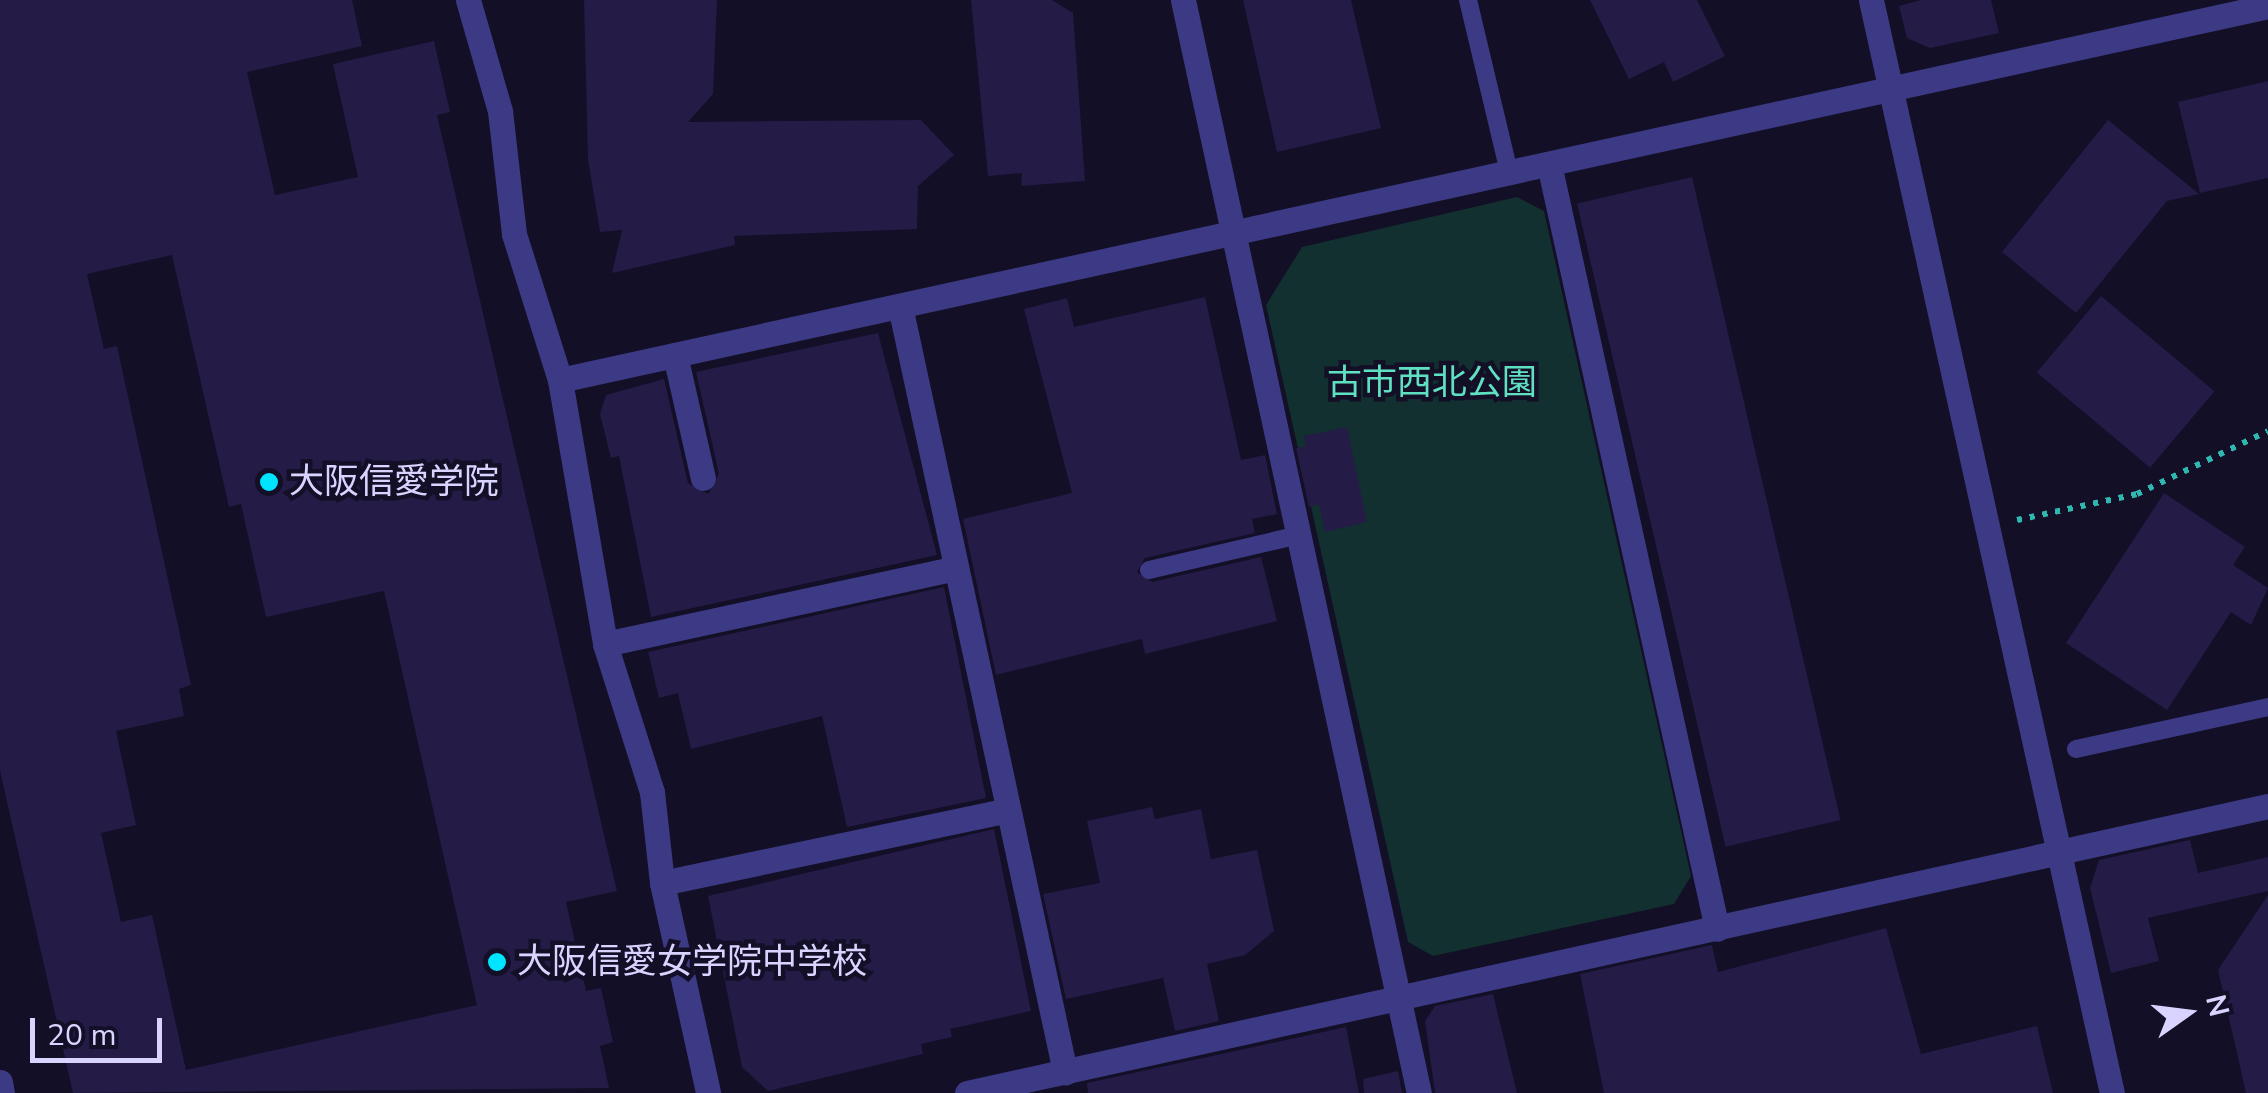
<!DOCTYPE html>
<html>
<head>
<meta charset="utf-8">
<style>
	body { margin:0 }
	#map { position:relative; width:2268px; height:1093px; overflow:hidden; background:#130f26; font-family:"Nunito Sans","Noto Sans JP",sans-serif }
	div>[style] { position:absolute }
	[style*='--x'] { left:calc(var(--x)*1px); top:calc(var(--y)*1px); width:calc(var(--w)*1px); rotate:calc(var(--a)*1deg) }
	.green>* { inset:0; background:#12302f }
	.building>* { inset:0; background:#241b47; transform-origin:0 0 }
	.path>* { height:6px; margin-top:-3px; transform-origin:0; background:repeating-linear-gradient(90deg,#2fb8b0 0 5px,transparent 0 13px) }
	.service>* { height:18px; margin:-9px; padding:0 9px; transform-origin:9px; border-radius:9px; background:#3d3a85 }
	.minor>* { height:25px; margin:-12.5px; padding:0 12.5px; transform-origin:12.5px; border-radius:12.5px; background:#3d3a85 }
	.dots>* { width:28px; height:28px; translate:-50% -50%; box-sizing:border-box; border:5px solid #130f26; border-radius:50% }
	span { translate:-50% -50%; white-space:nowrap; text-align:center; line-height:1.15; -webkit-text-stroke:9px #130f26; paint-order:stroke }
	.park-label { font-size:35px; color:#5fe0c0 }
	.poi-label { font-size:35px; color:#d9d4ff }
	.left { translate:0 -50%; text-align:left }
	.north { position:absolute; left:2138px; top:963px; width:100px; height:100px; -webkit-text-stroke:8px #130f26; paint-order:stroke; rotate:76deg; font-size:28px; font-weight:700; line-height:40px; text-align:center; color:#d9d4ff }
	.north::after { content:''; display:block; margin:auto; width:35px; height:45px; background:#d9d4ff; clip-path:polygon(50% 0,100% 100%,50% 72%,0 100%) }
	.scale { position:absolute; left:30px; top:1018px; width:132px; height:45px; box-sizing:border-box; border:5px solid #d9d4ff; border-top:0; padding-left:12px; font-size:30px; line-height:35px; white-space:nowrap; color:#d9d4ff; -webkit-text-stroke:8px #130f26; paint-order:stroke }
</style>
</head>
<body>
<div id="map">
	<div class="green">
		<div style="clip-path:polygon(1517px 197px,1544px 211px,1691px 876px,1674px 904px,1433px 956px,1408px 942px,1266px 305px,1302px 247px)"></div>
	</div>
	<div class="building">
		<div style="clip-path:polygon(evenodd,0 0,352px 0,362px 46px,247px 72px,275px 195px,358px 177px,333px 64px,434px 41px,450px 112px,437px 115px,617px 891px,566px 902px,586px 991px,601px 988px,613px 1042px,600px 1046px,609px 1088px,73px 1093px,0 771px,0 0,172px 255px,229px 507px,241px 504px,266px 617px,384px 591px,477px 1005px,186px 1070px,152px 915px,121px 922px,101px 833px,136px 825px,116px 731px,184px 716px,179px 689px,191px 685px,117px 346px,104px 349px,87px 274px,172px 255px)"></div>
		<div style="clip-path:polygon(584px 0,717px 0,713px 94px,688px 122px,921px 120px,954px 155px,918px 186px,917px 229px,734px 236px,735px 245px,612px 273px,622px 230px,600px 232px,588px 160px)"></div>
		<div style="clip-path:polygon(971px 0,1052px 0,1073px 13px,1085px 181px,1021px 186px,1022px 173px,988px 176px)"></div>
		<div style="clip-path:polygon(1243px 0,1351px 0,1381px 128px,1277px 152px)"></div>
		<div style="clip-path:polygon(1590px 0,1697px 0,1725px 56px,1673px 82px,1664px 62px,1629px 79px)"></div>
		<div style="clip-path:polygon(1921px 0,1991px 0,1999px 33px,1930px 48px,1907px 38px,1899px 6px)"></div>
		<div style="clip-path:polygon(2268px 81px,2268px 178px,2200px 193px,2178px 102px)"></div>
		<div style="clip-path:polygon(2108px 120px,2199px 194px,2167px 201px,2076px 313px,2002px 252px)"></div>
		<div style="left:1692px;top:177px;width:660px;height:118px;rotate:77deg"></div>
		<div style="left:2101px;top:296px;width:148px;height:100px;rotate:40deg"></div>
		<div style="clip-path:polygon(1205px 297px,1241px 460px,1265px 455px,1277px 514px,1252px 519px,1255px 533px,1145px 558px,1137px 572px,1152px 582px,1261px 557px,1277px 621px,1145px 654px,1142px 639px,996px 675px,963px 519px,1072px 493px,1024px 309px,1067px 298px,1074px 327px)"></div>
		<div style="clip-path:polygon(878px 333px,937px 555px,651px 617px,619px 456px,611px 458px,600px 414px,606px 395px,664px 379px,688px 483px,708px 494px,719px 474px,696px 372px)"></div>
		<div style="clip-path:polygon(1347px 427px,1367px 522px,1325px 532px,1319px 504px,1309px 507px,1296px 448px,1306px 446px,1304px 436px)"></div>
		<div style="clip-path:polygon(2164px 493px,2245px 547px,2233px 565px,2268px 588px,2251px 625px,2231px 612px,2167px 710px,2066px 643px)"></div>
		<div style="clip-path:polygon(944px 587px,986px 798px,847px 827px,822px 716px,691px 749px,678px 693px,659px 698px,648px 652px)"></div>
		<div style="clip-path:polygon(1152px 807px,1155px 819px,1201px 809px,1211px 859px,1257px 850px,1274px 931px,1245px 955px,1207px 964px,1219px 1021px,1175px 1031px,1163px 978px,1066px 999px,1043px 894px,1100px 883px,1087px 821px)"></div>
		<div style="clip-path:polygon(994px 829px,1031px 1011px,950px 1029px,952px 1037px,921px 1044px,923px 1054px,768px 1091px,742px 1067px,708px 896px)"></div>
		<div style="clip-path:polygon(2190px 840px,2198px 873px,2268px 857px,2268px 891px,2148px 918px,2159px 961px,2111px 973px,2090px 888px,2099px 860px)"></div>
		<div style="clip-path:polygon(2268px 895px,2268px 1093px,2246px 1093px,2218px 970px)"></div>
		<div style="clip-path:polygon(1886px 928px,1921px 1054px,2037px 1026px,2053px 1093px,1604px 1093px,1580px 974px,1712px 945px,1718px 972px)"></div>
		<div style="clip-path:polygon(1493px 994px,1517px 1093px,1435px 1093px,1425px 1021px,1435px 1006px)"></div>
		<div style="clip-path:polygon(1346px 1027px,1359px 1093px,1088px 1093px,1087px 1083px)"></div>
		<div style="clip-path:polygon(1398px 1071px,1402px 1093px,1364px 1093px,1363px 1079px)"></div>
	</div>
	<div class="path">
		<div style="--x:2017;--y:520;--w:123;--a:-12.2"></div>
		<div style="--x:2137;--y:494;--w:145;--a:-25.7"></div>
	</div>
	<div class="service">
		<div style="--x:1468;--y:0;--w:177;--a:76.6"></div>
		<div style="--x:1149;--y:570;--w:155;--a:-13.1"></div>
		<div style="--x:2076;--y:749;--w:197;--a:-12.3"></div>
	</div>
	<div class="minor">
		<div style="--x:468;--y:0;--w:116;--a:73.9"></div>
		<div style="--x:500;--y:111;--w:124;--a:83.5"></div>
		<div style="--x:514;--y:234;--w:153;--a:72.5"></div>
		<div style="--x:560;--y:380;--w:268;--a:80.3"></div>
		<div style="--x:605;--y:644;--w:155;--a:72.4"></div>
		<div style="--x:652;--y:792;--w:92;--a:83.7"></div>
		<div style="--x:662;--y:883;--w:215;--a:77.6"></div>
		<div style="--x:1183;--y:0;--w:1118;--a:77.82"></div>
		<div style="--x:1871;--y:0;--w:1119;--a:77.57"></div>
		<div style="--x:1549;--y:164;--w:783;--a:77.61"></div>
		<div style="--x:900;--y:306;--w:784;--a:77.84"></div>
		<div style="--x:675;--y:355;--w:126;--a:77.2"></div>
		<div style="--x:560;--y:380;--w:1748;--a:-12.35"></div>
		<div style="--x:605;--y:644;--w:359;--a:-12.2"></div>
		<div style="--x:662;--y:883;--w:353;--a:-11.9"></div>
		<div style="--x:0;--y:1082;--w:11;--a:80"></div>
		<div style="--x:967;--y:1093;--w:1332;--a:-12.44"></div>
	</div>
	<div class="dots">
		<div style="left:269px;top:482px;background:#00e5ff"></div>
		<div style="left:497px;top:962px;background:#00e5ff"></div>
	</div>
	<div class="park-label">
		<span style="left:1432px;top:383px">古市西北公園</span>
	</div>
	<div class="poi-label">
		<span class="left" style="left:289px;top:482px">大阪信愛学院</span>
		<span class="left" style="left:517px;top:962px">大阪信愛女学院中学校</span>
	</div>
	<div class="north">N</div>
	<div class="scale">20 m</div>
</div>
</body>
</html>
